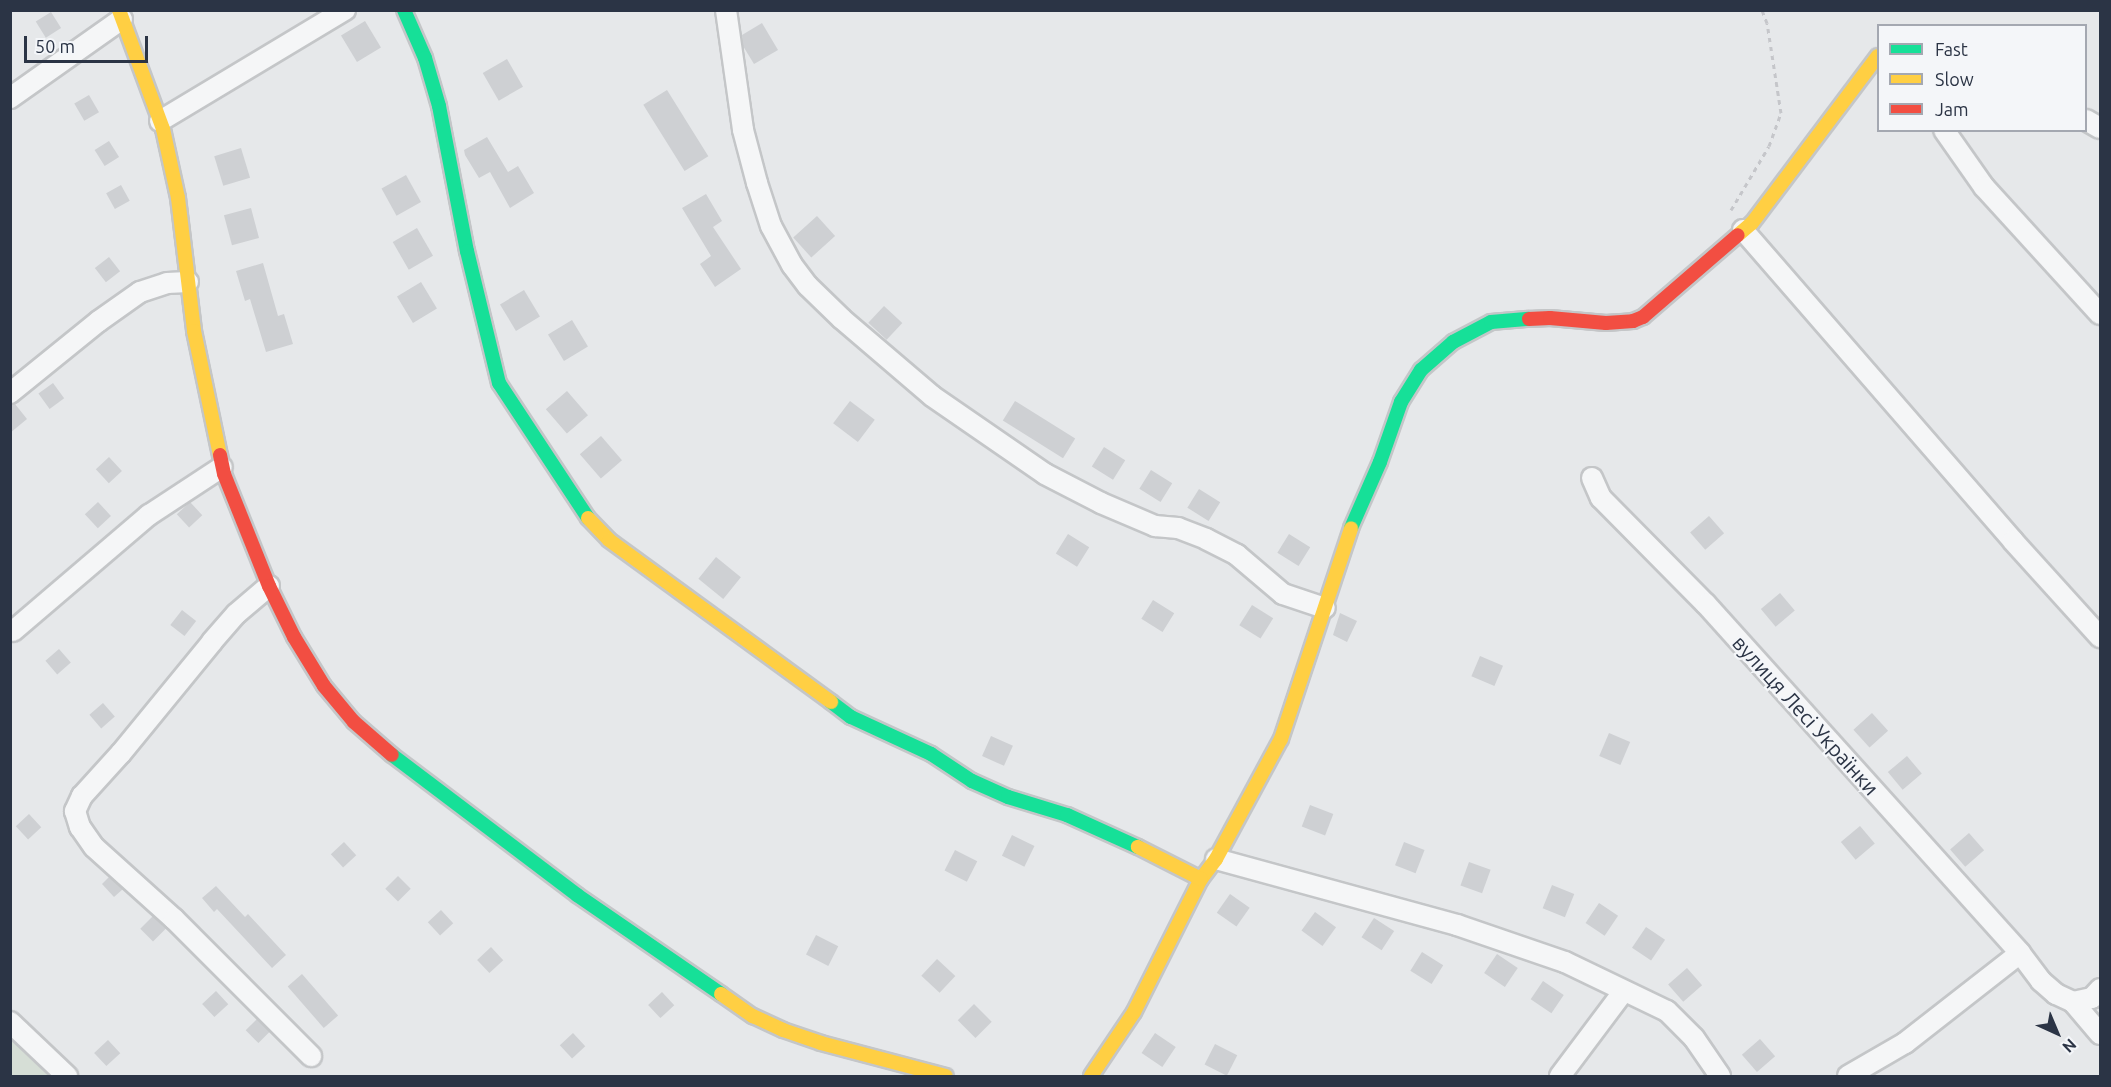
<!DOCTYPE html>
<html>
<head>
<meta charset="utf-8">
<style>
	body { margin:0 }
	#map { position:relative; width:2111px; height:1087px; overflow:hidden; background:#e6e8ea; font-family:Ubuntu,sans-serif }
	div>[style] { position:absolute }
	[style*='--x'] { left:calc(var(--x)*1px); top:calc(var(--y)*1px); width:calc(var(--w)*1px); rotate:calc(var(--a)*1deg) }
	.green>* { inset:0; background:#d6ded6 }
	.building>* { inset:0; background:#ced0d3; transform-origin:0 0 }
	.path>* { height:3px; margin-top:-1.5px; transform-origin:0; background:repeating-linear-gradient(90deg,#c5c6ca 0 4.5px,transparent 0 9px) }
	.roads { filter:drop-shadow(2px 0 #c4c6c8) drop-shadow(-2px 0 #c4c6c8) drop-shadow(0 2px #c4c6c8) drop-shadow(0 -2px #c4c6c8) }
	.street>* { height:20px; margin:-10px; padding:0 10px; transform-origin:10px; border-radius:10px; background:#f5f6f7 }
	.fast>* { height:14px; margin:-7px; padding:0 7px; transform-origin:7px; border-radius:7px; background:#16e098 }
	.slow>* { height:14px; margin:-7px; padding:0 7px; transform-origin:7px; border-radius:7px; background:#ffcf43 }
	.jam>* { height:14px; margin:-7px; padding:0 7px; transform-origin:7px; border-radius:7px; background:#f24e42 }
	span { translate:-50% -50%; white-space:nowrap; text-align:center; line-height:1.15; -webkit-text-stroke:4.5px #f4f6f9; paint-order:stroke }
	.street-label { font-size:21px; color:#2b3445 }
	.frame { position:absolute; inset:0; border:12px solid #2b3445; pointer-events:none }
	.legend { position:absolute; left:1877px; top:24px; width:210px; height:108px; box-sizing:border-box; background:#f4f6f9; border:2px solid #a4a8b1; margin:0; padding:8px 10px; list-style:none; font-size:18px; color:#2b3445 }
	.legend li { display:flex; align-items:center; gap:12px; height:30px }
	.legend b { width:30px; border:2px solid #a4a8b1 }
	.north { position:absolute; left:2027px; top:1003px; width:60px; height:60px; -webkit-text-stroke:4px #f4f6f9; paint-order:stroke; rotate:136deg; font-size:16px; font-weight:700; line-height:24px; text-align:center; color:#2b3445 }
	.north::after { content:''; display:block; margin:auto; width:21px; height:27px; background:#2b3445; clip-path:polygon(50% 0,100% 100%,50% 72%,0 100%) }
	.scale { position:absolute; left:24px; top:36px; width:124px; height:27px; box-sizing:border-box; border:3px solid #2b3445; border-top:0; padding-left:8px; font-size:18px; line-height:21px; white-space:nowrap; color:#2b3445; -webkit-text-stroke:4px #f4f6f9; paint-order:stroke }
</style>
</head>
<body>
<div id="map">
	<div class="green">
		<div style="clip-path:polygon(10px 1022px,67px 1076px,11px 1076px)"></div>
	</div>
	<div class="building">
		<div style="left:51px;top:12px;width:19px;height:18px;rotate:58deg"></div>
		<div style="left:365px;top:21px;width:31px;height:28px;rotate:59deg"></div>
		<div style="clip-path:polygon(762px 23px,778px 50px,754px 64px,743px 46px,742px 35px)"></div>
		<div style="left:507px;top:59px;width:32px;height:28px;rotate:60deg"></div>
		<div style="left:667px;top:90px;width:78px;height:28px;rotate:58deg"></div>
		<div style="left:89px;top:95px;width:20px;height:17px;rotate:60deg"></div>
		<div style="clip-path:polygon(487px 137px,508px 172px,518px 166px,534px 193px,510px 208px,490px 172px,479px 178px,465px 155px,464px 150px)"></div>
		<div style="left:109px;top:141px;width:19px;height:17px;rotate:58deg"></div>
		<div style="left:241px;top:148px;width:31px;height:28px;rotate:73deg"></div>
		<div style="left:406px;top:175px;width:31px;height:28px;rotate:61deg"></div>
		<div style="left:121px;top:185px;width:18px;height:17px;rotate:61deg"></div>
		<div style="clip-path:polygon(706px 194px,722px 221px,713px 227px,741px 269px,715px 287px,700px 264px,711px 256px,682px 208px)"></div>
		<div style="left:251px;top:208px;width:31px;height:28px;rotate:75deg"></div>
		<div style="left:817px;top:216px;width:27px;height:32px;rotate:48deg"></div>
		<div style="left:417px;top:228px;width:32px;height:28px;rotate:60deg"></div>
		<div style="left:109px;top:257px;width:18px;height:18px;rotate:52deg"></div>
		<div style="clip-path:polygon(263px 263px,278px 316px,284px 314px,293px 344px,266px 352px,250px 299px,245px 301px,236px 271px)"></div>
		<div style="left:421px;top:282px;width:31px;height:28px;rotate:59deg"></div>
		<div style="left:524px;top:290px;width:31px;height:28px;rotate:59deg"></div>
		<div style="left:884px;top:306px;width:25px;height:23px;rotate:43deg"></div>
		<div style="left:572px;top:320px;width:31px;height:28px;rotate:59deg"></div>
		<div style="left:53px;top:383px;width:19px;height:18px;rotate:54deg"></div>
		<div style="left:567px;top:391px;width:32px;height:28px;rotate:49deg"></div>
		<div style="left:850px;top:401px;width:31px;height:28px;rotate:37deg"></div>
		<div style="left:1015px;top:401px;width:71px;height:23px;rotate:32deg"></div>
		<div style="clip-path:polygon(15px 404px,27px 419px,10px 433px,10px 405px)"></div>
		<div style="left:601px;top:436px;width:32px;height:28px;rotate:49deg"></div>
		<div style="left:1104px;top:447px;width:25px;height:23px;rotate:32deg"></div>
		<div style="left:109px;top:457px;width:19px;height:18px;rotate:47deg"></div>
		<div style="left:1151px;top:470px;width:25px;height:22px;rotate:32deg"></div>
		<div style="left:1199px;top:489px;width:25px;height:22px;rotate:32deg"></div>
		<div style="left:98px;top:502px;width:19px;height:18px;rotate:47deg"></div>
		<div style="left:190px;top:502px;width:18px;height:18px;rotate:47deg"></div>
		<div style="left:1709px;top:516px;width:23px;height:25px;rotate:49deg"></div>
		<div style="left:1068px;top:534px;width:25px;height:23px;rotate:32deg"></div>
		<div style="left:1289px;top:534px;width:25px;height:22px;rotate:32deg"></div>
		<div style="left:716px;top:557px;width:32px;height:28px;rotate:39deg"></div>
		<div style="left:1780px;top:593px;width:23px;height:25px;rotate:50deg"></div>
		<div style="left:1153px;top:600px;width:25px;height:22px;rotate:32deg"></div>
		<div style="left:1252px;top:605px;width:25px;height:24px;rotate:32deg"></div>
		<div style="left:182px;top:610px;width:18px;height:19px;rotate:38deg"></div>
		<div style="clip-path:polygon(1340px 613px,1357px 621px,1347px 642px,1333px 635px)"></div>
		<div style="left:59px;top:649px;width:18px;height:18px;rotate:49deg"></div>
		<div style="left:1480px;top:656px;width:25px;height:22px;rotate:23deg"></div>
		<div style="left:103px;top:703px;width:18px;height:18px;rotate:49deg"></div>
		<div style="left:1872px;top:713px;width:24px;height:25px;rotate:48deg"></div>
		<div style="left:1609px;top:733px;width:23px;height:25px;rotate:23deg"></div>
		<div style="left:991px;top:736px;width:24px;height:22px;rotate:24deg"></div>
		<div style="left:1907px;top:756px;width:23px;height:25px;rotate:50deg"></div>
		<div style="left:1310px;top:805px;width:25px;height:23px;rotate:21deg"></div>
		<div style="left:29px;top:814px;width:18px;height:18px;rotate:47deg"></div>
		<div style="left:1860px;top:826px;width:23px;height:25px;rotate:50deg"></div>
		<div style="left:1969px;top:833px;width:23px;height:25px;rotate:49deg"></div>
		<div style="left:1012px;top:835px;width:25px;height:23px;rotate:26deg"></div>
		<div style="left:344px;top:842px;width:18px;height:18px;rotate:47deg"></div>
		<div style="left:1404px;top:842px;width:22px;height:25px;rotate:21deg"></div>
		<div style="left:955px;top:850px;width:25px;height:23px;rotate:27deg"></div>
		<div style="left:1469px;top:862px;width:23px;height:25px;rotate:20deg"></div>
		<div style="left:398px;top:876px;width:18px;height:18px;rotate:45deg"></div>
		<div style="clip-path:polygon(109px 877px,123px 889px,114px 897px,102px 884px)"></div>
		<div style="left:1552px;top:885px;width:24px;height:25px;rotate:22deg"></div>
		<div style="clip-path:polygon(216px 886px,245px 917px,248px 914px,286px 955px,272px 968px,217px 909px,214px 912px,202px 898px)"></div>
		<div style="left:1230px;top:894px;width:24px;height:23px;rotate:35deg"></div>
		<div style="left:1599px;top:903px;width:23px;height:24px;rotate:34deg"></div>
		<div style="left:441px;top:910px;width:18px;height:18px;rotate:47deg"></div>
		<div style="left:1315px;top:912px;width:26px;height:23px;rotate:36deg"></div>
		<div style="left:153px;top:916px;width:18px;height:18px;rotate:45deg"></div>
		<div style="left:1374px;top:918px;width:24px;height:23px;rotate:33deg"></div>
		<div style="left:1646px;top:927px;width:23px;height:25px;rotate:34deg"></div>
		<div style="left:816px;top:935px;width:25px;height:22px;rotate:27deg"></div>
		<div style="left:491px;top:947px;width:18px;height:19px;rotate:47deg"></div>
		<div style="left:1422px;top:952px;width:25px;height:22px;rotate:32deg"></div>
		<div style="left:1497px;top:954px;width:25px;height:23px;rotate:34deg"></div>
		<div style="left:937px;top:959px;width:25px;height:23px;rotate:43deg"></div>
		<div style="left:1687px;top:968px;width:23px;height:25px;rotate:49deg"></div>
		<div style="left:302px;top:974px;width:55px;height:19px;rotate:49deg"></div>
		<div style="left:1543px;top:981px;width:25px;height:22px;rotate:34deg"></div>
		<div style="left:216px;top:991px;width:18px;height:19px;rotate:47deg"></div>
		<div style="left:662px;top:992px;width:18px;height:19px;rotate:47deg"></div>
		<div style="left:974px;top:1004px;width:25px;height:23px;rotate:45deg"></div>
		<div style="left:257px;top:1019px;width:18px;height:16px;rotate:45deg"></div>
		<div style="left:573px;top:1033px;width:18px;height:18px;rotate:47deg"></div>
		<div style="left:1155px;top:1033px;width:25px;height:24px;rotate:34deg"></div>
		<div style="left:1760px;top:1039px;width:23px;height:24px;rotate:49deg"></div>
		<div style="left:108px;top:1040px;width:18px;height:19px;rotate:47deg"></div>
		<div style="left:1215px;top:1044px;width:25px;height:23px;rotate:27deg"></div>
	</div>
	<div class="path">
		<div style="--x:1731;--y:210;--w:74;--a:-59.3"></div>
		<div style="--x:1769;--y:146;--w:35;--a:-70"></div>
		<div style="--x:1781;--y:113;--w:91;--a:-98.8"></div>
		<div style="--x:1767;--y:23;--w:14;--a:-111"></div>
	</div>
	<div class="roads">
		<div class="street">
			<div style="--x:726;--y:10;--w:121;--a:81.9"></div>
			<div style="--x:743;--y:130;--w:55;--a:75.2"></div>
			<div style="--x:757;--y:183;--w:45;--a:72"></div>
			<div style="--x:771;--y:226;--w:44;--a:61.7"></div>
			<div style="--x:792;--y:265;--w:26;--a:53"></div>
			<div style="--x:808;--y:286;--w:47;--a:44.1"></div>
			<div style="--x:842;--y:319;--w:118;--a:40.5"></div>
			<div style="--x:932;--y:396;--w:137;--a:34.6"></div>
			<div style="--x:1045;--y:474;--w:63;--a:27.4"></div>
			<div style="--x:1101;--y:503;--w:59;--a:23.1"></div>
			<div style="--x:1155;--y:526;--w:23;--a:5"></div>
			<div style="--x:1178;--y:528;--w:30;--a:21"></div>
			<div style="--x:1206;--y:539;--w:35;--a:27"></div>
			<div style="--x:1237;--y:555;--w:60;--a:40.3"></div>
			<div style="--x:1283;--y:594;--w:44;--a:18.4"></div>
			<div style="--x:10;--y:98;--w:137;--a:-35.2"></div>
			<div style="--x:2086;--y:120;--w:16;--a:30"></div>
			<div style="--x:160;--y:121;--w:216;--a:-31"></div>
			<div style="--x:1944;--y:130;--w:70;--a:54.9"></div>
			<div style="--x:1984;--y:187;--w:172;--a:47.6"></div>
			<div style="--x:1743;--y:230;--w:412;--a:49"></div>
			<div style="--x:2013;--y:541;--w:130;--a:47.8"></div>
			<div style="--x:10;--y:393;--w:114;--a:-39"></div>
			<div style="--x:99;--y:321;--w:50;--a:-35.3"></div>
			<div style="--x:140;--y:292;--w:28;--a:-18"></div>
			<div style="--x:167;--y:283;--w:21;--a:-3"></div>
			<div style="--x:1592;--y:478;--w:22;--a:66"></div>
			<div style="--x:1601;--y:498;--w:149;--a:45.3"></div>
			<div style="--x:1706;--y:604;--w:469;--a:48"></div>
			<div style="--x:269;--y:586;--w:43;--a:139.7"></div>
			<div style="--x:236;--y:614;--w:37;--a:131"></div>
			<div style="--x:212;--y:642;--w:144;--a:129.3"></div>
			<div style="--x:121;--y:753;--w:58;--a:132.2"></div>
			<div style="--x:82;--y:796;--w:17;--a:115"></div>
			<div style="--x:75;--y:811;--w:17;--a:73"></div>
			<div style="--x:80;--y:827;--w:24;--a:55"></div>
			<div style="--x:94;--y:847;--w:108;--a:42"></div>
			<div style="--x:174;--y:919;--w:194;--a:45"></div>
			<div style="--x:13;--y:631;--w:179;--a:-40.5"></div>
			<div style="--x:149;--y:515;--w:87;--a:-33.3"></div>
			<div style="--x:1216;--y:859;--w:250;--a:15.3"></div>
			<div style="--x:1457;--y:925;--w:114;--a:18.9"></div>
			<div style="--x:1565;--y:962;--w:113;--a:25.7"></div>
			<div style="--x:1667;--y:1011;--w:38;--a:45"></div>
			<div style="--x:1694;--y:1038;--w:46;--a:55.6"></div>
			<div style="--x:2073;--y:1002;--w:19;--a:-12"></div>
			<div style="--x:2092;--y:998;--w:12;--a:-48"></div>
			<div style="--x:10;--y:1022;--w:79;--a:43.5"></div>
			<div style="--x:1560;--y:1076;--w:105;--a:-53.1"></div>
			<div style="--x:1848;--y:1076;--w:66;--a:-30.1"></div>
			<div style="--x:1905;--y:1043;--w:146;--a:-38"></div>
			<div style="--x:2020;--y:953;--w:35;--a:53"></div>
			<div style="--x:2041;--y:981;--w:20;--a:41"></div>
			<div style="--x:2056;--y:994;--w:19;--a:25"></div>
			<div style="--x:2073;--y:1002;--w:42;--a:49.8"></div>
		</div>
		<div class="fast">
			<div style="--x:404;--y:10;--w:52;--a:66.4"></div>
			<div style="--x:425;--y:58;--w:50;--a:73.7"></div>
			<div style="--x:439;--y:106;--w:148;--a:79.1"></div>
			<div style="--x:467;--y:251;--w:136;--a:76.4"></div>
			<div style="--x:499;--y:383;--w:162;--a:56.6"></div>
			<div style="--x:1351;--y:528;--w:72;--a:-66.3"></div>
			<div style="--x:1380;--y:462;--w:64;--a:-70.7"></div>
			<div style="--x:1401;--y:402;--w:38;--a:-58"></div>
			<div style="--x:1421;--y:370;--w:43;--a:-41.2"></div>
			<div style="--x:1453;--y:342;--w:43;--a:-27.8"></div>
			<div style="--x:1491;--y:322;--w:38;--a:-5"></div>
			<div style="--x:831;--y:702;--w:25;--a:37"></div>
			<div style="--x:851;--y:717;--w:88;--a:24.8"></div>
			<div style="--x:931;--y:754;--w:49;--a:33.4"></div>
			<div style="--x:972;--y:781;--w:39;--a:24"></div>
			<div style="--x:1008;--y:797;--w:62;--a:17"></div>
			<div style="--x:1067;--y:815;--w:78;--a:24.3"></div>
			<div style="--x:392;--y:755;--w:232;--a:37.1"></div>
			<div style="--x:577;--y:895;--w:175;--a:34.5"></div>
		</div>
		<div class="slow">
			<div style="--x:119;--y:10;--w:127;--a:69.7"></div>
			<div style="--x:163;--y:129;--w:71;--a:77.7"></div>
			<div style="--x:178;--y:198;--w:134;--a:83.1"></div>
			<div style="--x:194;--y:331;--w:127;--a:78.2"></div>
			<div style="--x:1738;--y:235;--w:18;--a:-41"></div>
			<div style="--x:1752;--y:223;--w:209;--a:-53"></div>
			<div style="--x:588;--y:518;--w:30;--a:46"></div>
			<div style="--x:609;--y:540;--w:275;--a:36.1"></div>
			<div style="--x:1201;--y:879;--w:25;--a:-53"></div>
			<div style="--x:1216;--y:859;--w:136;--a:-61.6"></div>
			<div style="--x:1281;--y:739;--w:222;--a:-71.6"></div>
			<div style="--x:721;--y:994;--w:39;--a:35"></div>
			<div style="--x:753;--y:1016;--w:33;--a:25"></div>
			<div style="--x:783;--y:1030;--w:40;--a:18.9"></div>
			<div style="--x:821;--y:1043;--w:129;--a:14.8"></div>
			<div style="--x:1091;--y:1076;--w:77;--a:-56.1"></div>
			<div style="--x:1134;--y:1012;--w:149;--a:-63.3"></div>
			<div style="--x:1201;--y:879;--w:71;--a:-153.1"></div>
		</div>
		<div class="jam">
			<div style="--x:1529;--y:319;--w:21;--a:-3"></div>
			<div style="--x:1550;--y:318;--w:56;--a:5.1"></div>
			<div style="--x:1606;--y:323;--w:27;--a:-4"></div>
			<div style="--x:1633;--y:321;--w:11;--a:-22"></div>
			<div style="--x:1643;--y:317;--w:125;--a:-40.8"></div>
			<div style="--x:220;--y:455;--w:19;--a:78"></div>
			<div style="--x:224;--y:474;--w:121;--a:68.1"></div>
			<div style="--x:269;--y:586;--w:57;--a:63.9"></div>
			<div style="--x:294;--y:637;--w:57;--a:58.5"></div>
			<div style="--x:324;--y:686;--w:47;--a:50.2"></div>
			<div style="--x:354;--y:722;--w:50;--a:41"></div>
		</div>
	</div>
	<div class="street-label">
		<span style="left:1806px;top:715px;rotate:48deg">вулиця Лесі Українки</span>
	</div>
	<div class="frame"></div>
	<ul class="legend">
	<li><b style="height:8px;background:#16e098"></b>Fast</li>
	<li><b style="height:8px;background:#ffcf43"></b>Slow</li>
	<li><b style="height:8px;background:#f24e42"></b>Jam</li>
	</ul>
	<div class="north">N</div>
	<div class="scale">50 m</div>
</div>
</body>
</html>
